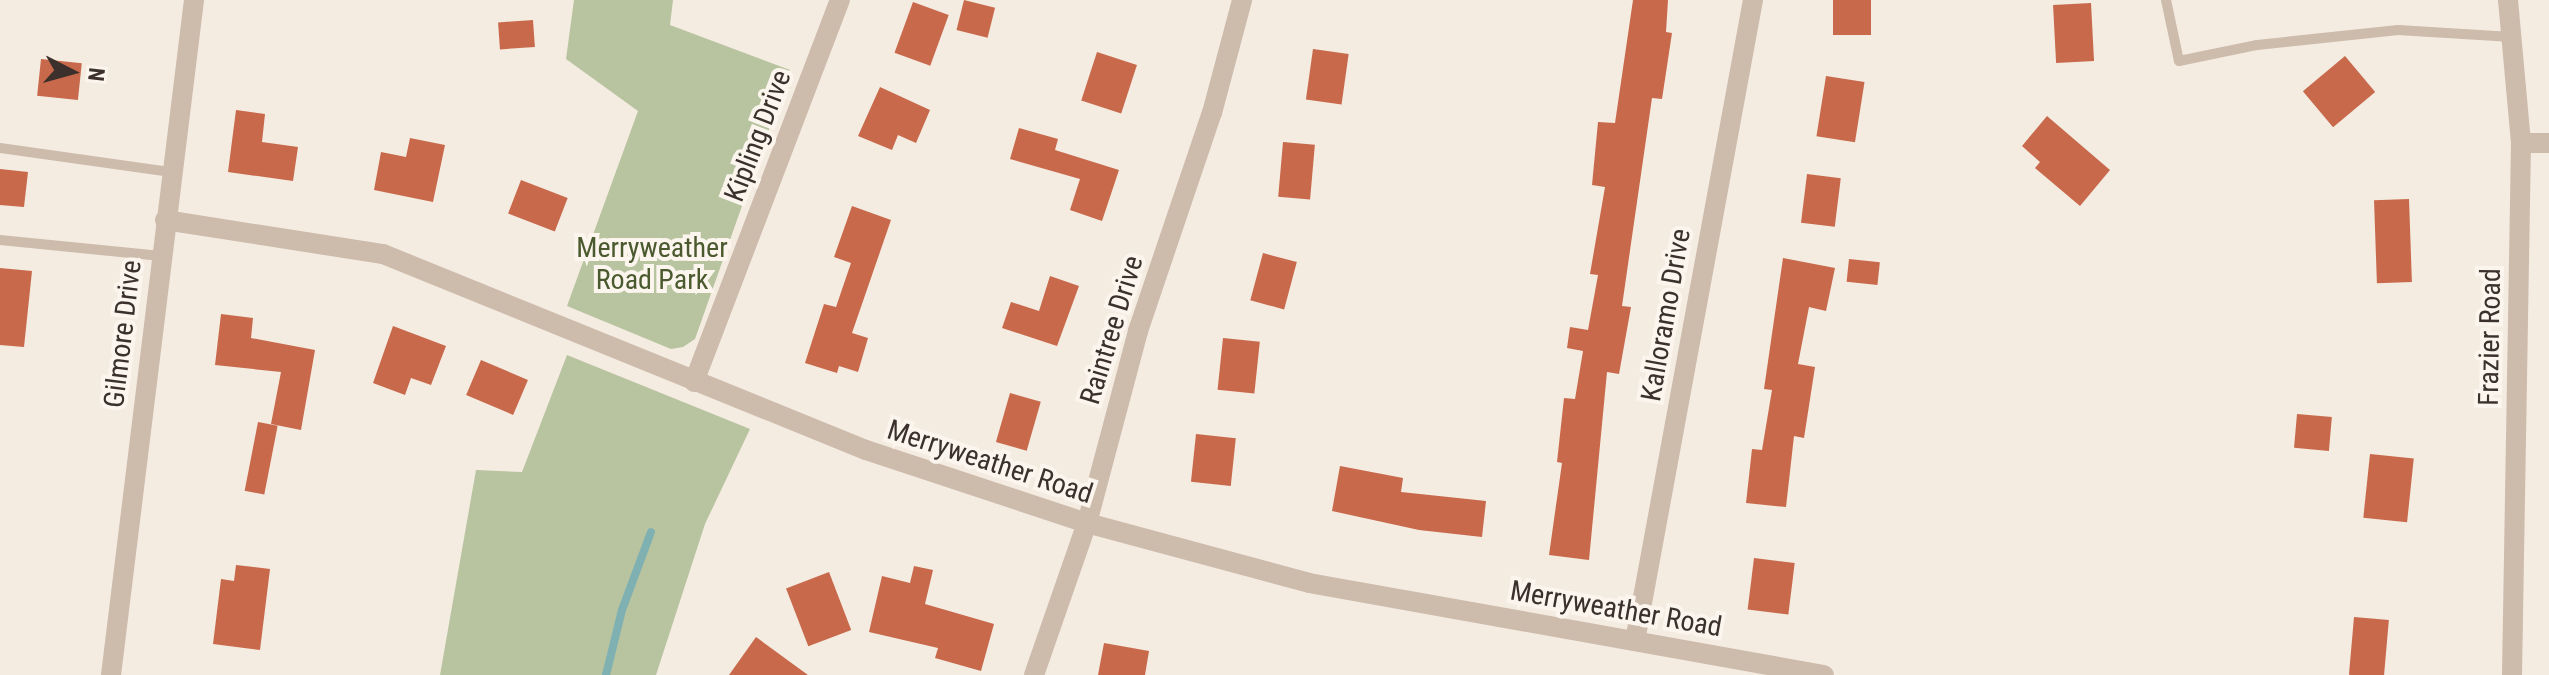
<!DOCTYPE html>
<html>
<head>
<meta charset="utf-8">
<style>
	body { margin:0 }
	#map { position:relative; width:2549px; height:675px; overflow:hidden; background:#f4ebe1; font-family:"Roboto Condensed",sans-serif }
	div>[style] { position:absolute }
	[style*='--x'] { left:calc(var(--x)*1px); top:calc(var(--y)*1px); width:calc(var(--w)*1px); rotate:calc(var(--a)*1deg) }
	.green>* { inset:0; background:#b8c4a0 }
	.stream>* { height:8px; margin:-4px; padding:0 4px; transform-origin:4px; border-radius:4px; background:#7fb0b2 }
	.building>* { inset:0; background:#c8694b; transform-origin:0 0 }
	.service>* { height:10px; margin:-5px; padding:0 5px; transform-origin:5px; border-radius:5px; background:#cdbbac }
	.minor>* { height:20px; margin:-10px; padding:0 10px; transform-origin:10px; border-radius:10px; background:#cdbbac }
	.tertiary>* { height:20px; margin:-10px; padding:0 10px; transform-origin:10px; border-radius:10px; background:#cdbbac }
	span { translate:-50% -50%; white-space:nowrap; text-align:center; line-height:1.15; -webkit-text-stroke:8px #fbf5ee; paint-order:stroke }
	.street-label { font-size:28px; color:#3b302b }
	.park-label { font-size:28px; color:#4a5a2e }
	.north { position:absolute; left:32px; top:32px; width:80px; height:80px; -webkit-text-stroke:6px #fbf5ee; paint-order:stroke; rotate:96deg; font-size:22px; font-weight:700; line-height:32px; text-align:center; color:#3b302b }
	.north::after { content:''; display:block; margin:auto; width:28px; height:36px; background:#3b302b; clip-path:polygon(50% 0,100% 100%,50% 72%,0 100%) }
</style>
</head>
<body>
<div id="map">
	<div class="green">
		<div style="clip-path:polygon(574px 0,673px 0,670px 25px,790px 70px,695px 339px,683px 347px,671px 349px,567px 306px,638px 111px,566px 59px)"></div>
		<div style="clip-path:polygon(567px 355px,750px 429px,705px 524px,656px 675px,440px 675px,476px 470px,522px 472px)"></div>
	</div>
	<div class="stream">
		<div style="--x:606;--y:675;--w:67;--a:-76.2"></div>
		<div style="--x:622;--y:610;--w:83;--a:-69.6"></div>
	</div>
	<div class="building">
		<div style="left:964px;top:0;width:32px;height:31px;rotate:14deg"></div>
		<div style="clip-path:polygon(1633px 0,1668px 0,1666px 32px,1672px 33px,1662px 99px,1652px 98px,1622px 306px,1631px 307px,1619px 374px,1607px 372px,1589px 560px,1549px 555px,1562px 463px,1557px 462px,1564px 398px,1575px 399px,1583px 351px,1567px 348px,1570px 327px,1588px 330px,1598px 275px,1590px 274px,1605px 187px,1592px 185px,1598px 122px,1615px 123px)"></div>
		<div style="left:1833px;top:0;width:38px;height:35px"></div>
		<div style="left:913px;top:2px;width:38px;height:54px;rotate:20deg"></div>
		<div style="left:2091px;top:3px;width:58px;height:38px;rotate:87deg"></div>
		<div style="left:533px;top:20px;width:27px;height:35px;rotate:86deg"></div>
		<div style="left:1313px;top:49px;width:36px;height:51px;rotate:8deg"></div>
		<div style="left:1097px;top:52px;width:42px;height:51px;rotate:18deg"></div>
		<div style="left:2345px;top:56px;width:47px;height:55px;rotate:50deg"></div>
		<div style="left:41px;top:59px;width:41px;height:37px;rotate:6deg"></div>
		<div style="left:1826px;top:76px;width:39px;height:61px;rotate:9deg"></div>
		<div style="clip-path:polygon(880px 87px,930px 110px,916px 143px,898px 135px,892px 150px,858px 136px)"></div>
		<div style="clip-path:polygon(236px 110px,265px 114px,262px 142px,298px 147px,293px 181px,228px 172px)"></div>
		<div style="clip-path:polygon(2047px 116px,2110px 170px,2080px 206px,2035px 168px,2040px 162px,2022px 146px)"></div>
		<div style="clip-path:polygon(1019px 128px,1058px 139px,1055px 150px,1119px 170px,1102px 221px,1070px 210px,1080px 179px,1010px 159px)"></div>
		<div style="clip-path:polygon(410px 138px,445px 145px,433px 202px,374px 190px,381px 152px,406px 157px)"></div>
		<div style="left:1283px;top:142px;width:32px;height:55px;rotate:5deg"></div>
		<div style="clip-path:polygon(0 169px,28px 172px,24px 207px,0 205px)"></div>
		<div style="left:1807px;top:174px;width:34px;height:49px;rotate:7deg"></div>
		<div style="left:521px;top:180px;width:50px;height:36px;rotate:21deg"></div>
		<div style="left:2409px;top:199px;width:83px;height:35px;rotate:88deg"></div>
		<div style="clip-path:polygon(852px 206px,891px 220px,852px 333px,868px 338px,858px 372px,839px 366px,837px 373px,805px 363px,824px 304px,836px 307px,851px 263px,834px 257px)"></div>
		<div style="left:1263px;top:253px;width:35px;height:49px;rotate:15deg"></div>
		<div style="clip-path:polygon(1783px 258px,1835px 268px,1826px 311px,1809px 307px,1798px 364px,1815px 367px,1804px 438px,1794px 436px,1786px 507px,1746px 503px,1752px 449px,1762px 450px,1772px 390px,1764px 389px)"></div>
		<div style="left:1849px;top:259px;width:31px;height:23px;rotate:6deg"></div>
		<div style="clip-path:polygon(0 268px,32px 271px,24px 347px,0 345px)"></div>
		<div style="clip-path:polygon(1050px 276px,1079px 286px,1057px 346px,1002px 328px,1011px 302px,1039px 311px)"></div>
		<div style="clip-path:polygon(221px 314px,253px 318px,251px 338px,315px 350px,301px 430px,271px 424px,281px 372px,215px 365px)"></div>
		<div style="clip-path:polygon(393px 326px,446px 346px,431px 385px,411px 378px,405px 395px,373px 383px)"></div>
		<div style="left:1223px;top:338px;width:37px;height:52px;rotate:6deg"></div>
		<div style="left:481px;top:360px;width:51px;height:38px;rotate:23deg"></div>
		<div style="left:1010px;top:393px;width:32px;height:51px;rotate:16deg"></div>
		<div style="left:2297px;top:414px;width:35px;height:34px;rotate:5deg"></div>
		<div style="left:258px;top:422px;width:20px;height:70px;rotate:11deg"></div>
		<div style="left:1196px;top:434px;width:40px;height:48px;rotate:6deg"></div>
		<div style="left:2370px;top:454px;width:44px;height:64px;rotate:6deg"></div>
		<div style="clip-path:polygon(1340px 466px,1403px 478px,1401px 492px,1486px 501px,1482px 537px,1419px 530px,1332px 511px)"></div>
		<div style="left:1754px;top:558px;width:41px;height:52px;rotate:7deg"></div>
		<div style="clip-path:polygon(236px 565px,270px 569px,260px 650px,213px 644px,221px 579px,234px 581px)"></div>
		<div style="clip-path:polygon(914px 566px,933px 570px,925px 604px,994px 624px,981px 671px,935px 658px,938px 648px,869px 632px,882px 576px,910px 583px)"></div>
		<div style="left:829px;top:572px;width:62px;height:46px;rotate:69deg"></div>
		<div style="left:2354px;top:617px;width:35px;height:58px;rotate:5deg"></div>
		<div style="clip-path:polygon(756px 637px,808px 675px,729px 675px)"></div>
		<div style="clip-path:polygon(1104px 643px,1149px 651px,1145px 675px,1098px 675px)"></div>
	</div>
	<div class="service">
		<div style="--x:2166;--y:0;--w:62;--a:78"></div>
		<div style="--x:2179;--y:61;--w:80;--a:-11.6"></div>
		<div style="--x:2257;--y:45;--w:142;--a:-6.1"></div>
		<div style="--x:2398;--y:30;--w:114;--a:3.5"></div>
		<div style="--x:0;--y:148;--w:173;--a:8"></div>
		<div style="--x:0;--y:240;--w:162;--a:5.7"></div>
	</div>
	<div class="minor">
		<div style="--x:165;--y:220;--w:221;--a:8.9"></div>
		<div style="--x:383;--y:254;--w:521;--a:22.09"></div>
		<div style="--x:866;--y:450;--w:233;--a:18.3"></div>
		<div style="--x:1087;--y:523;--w:230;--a:15.1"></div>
		<div style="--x:1309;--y:583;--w:523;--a:10.13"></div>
		<div style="--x:694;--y:382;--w:409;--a:-69.1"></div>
		<div style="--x:1635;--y:641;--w:652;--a:-79.57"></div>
		<div style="--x:111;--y:675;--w:680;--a:-82.99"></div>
		<div style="--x:1034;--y:675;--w:161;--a:-70.8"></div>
		<div style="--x:1087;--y:523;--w:199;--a:-75.1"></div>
		<div style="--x:1138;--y:331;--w:230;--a:-71.3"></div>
		<div style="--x:1212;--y:113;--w:117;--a:-75.1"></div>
	</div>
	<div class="tertiary">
		<div style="--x:2508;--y:0;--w:144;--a:84.8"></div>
		<div style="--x:2521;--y:143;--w:532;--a:90.97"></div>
		<div style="--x:2521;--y:143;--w:28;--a:0"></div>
	</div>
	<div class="street-label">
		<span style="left:758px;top:136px;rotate:-69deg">Kipling Drive</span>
		<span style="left:1666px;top:315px;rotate:-80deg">Kalloramo Drive</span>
		<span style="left:1112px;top:330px;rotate:-73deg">Raintree Drive</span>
		<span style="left:123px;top:334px;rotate:-83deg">Gilmore Drive</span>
		<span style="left:2490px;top:337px;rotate:-89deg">Frazier Road</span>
		<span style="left:990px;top:462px;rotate:18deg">Merryweather Road</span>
		<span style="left:1616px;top:609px;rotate:10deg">Merryweather Road</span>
	</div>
	<div class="park-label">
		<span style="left:652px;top:264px">Merryweather<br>Road Park</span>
	</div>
	<div class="north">N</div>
</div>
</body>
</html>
